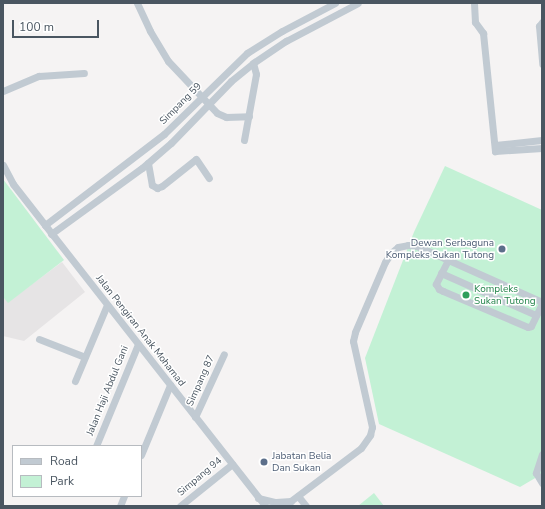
<!DOCTYPE html>
<html>
<head>
<meta charset="utf-8">
<style>
	body { margin:0 }
	#map { position:relative; width:545px; height:509px; overflow:hidden; background:#f5f3f3; font-family:"Nunito Sans",sans-serif }
	div>[style] { position:absolute }
	[style*='--x'] { left:calc(var(--x)*1px); top:calc(var(--y)*1px); width:calc(var(--w)*1px); rotate:calc(var(--a)*1deg) }
	.education>* { inset:0; background:#e6e4e5 }
	.green>* { inset:0; background:#c3f1d5 }
	.minor>* { height:7px; margin:-3.5px; padding:0 3.5px; transform-origin:3.5px; border-radius:3.5px; background:#c1cad2 }
	.dots>* { width:11px; height:11px; translate:-50% -50%; box-sizing:border-box; border:2px solid #fff; border-radius:50% }
	span { translate:-50% -50%; white-space:nowrap; text-align:center; line-height:1.15; -webkit-text-stroke:3px #fff; paint-order:stroke }
	.street-label { font-size:10px; color:#4a5661 }
	.service-label { font-size:10px; color:#4e5e75 }
	.right { translate:-100% -50%; text-align:right }
	.left { translate:0 -50%; text-align:left }
	.leisure-label { font-size:10px; color:#27864d }
	.frame { position:absolute; inset:0; border:4px solid #4a5661; pointer-events:none }
	.legend { position:absolute; left:12px; top:445px; width:130px; height:52px; box-sizing:border-box; background:#fff; border:1px solid #b7bbc0; margin:0; padding:5px 7px; list-style:none; font-size:12px; color:#4a5661 }
	.legend li { display:flex; align-items:center; gap:8px; height:20px }
	.legend b { width:20px; border:1px solid #b7bbc0 }
	.scale { position:absolute; left:12px; top:20px; width:87px; height:18px; box-sizing:border-box; border:2px solid #4a5661; border-top:0; padding-left:5px; font-size:12px; line-height:14px; white-space:nowrap; color:#4a5661; -webkit-text-stroke:3px #fff; paint-order:stroke }
</style>
</head>
<body>
<div id="map">
	<div class="education">
		<div style="clip-path:polygon(62px 262px,85px 292px,24px 341px,3px 336px,3px 297px,8px 302px)"></div>
	</div>
	<div class="green">
		<div style="clip-path:polygon(445px 166px,542px 210px,542px 474px,520px 487px,379px 424px,365px 358px,414px 232px)"></div>
		<div style="clip-path:polygon(3px 179px,64px 260px,8px 303px,3px 297px)"></div>
		<div style="clip-path:polygon(374px 493px,384px 506px,358px 506px)"></div>
	</div>
	<div class="minor">
		<div style="--x:137;--y:3;--w:31;--a:65"></div>
		<div style="--x:150;--y:31;--w:35;--a:59"></div>
		<div style="--x:168;--y:61;--w:71;--a:46.7"></div>
		<div style="--x:217;--y:113;--w:10;--a:24"></div>
		<div style="--x:226;--y:117;--w:23;--a:-2"></div>
		<div style="--x:474;--y:3;--w:19;--a:87"></div>
		<div style="--x:475;--y:22;--w:14;--a:54"></div>
		<div style="--x:483;--y:33;--w:119;--a:84.2"></div>
		<div style="--x:495;--y:151;--w:47;--a:-3.7"></div>
		<div style="--x:542;--y:22;--w:5;--a:127"></div>
		<div style="--x:539;--y:26;--w:38;--a:85"></div>
		<div style="--x:3;--y:91;--w:39;--a:-23"></div>
		<div style="--x:39;--y:76;--w:45;--a:-3.8"></div>
		<div style="--x:244;--y:140;--w:67;--a:-79.7"></div>
		<div style="--x:256;--y:74;--w:11;--a:-105"></div>
		<div style="--x:495;--y:145;--w:47;--a:-6.1"></div>
		<div style="--x:148;--y:163;--w:22;--a:80"></div>
		<div style="--x:152;--y:185;--w:6;--a:31"></div>
		<div style="--x:157;--y:188;--w:5;--a:-22"></div>
		<div style="--x:162;--y:186;--w:43;--a:-38.5"></div>
		<div style="--x:196;--y:159;--w:23;--a:56"></div>
		<div style="--x:3;--y:165;--w:21;--a:62"></div>
		<div style="--x:13;--y:184;--w:52;--a:52"></div>
		<div style="--x:45;--y:225;--w:357;--a:51.9"></div>
		<div style="--x:45;--y:225;--w:150;--a:-37.4"></div>
		<div style="--x:164;--y:134;--w:116;--a:-44.3"></div>
		<div style="--x:247;--y:53;--w:41;--a:-32.2"></div>
		<div style="--x:282;--y:31;--w:60;--a:-27.8"></div>
		<div style="--x:51;--y:234;--w:112;--a:-36"></div>
		<div style="--x:142;--y:168;--w:38;--a:-41"></div>
		<div style="--x:171;--y:143;--w:86;--a:-45.9"></div>
		<div style="--x:231;--y:81;--w:28;--a:-39"></div>
		<div style="--x:253;--y:63;--w:40;--a:-34"></div>
		<div style="--x:286;--y:41;--w:81;--a:-27.8"></div>
		<div style="--x:448;--y:260;--w:27;--a:117"></div>
		<div style="--x:436;--y:284;--w:6;--a:59"></div>
		<div style="--x:439;--y:289;--w:4;--a:27"></div>
		<div style="--x:443;--y:291;--w:92;--a:23"></div>
		<div style="--x:528;--y:327;--w:3;--a:-18"></div>
		<div style="--x:531;--y:326;--w:25;--a:-64"></div>
		<div style="--x:441;--y:273;--w:104;--a:23.9"></div>
		<div style="--x:39;--y:339;--w:49;--a:21.4"></div>
		<div style="--x:75;--y:381;--w:82;--a:-67.2"></div>
		<div style="--x:195;--y:417;--w:69;--a:-65.3"></div>
		<div style="--x:96;--y:446;--w:110;--a:-67.6"></div>
		<div style="--x:542;--y:454;--w:20;--a:108"></div>
		<div style="--x:536;--y:473;--w:12;--a:59"></div>
		<div style="--x:141;--y:455;--w:76;--a:-67.5"></div>
		<div style="--x:298;--y:496;--w:13;--a:51"></div>
		<div style="--x:258;--y:498;--w:18;--a:13"></div>
		<div style="--x:276;--y:502;--w:15;--a:-4"></div>
		<div style="--x:120;--y:506;--w:11;--a:-68"></div>
		<div style="--x:180;--y:506;--w:67;--a:-38.9"></div>
		<div style="--x:284;--y:506;--w:96;--a:-37"></div>
		<div style="--x:361;--y:448;--w:16;--a:-55"></div>
		<div style="--x:370;--y:435;--w:8;--a:-76"></div>
		<div style="--x:372;--y:427;--w:88;--a:-102.5"></div>
		<div style="--x:353;--y:341;--w:9;--a:-77"></div>
		<div style="--x:355;--y:332;--w:76;--a:-66.8"></div>
		<div style="--x:385;--y:262;--w:11;--a:-56"></div>
		<div style="--x:391;--y:253;--w:9;--a:-41"></div>
		<div style="--x:398;--y:247;--w:10;--a:-11"></div>
		<div style="--x:408;--y:245;--w:9;--a:6"></div>
		<div style="--x:417;--y:246;--w:137;--a:24.1"></div>
	</div>
	<div class="dots">
		<div style="left:502px;top:249px;background:#5c6f8a"></div>
		<div style="left:466px;top:295px;background:#2e9e5b"></div>
		<div style="left:264px;top:462px;background:#5c6f8a"></div>
	</div>
	<div class="street-label">
		<span style="left:181px;top:104px;rotate:-45deg">Simpang 59</span>
		<span style="left:140px;top:331px;rotate:52deg">Jalan Pengiran Anak Mohamad</span>
		<span style="left:201px;top:381px;rotate:-66deg">Simpang 87</span>
		<span style="left:108px;top:391px;rotate:-68deg">Jalan Haji Abdul Gani</span>
		<span style="left:200px;top:477px;rotate:-40deg">Simpang 94</span>
	</div>
	<div class="service-label">
		<span class="right" style="left:494px;top:249px">Dewan Serbaguna<br>Kompleks Sukan Tutong</span>
		<span class="left" style="left:272px;top:462px">Jabatan Belia<br>Dan Sukan</span>
	</div>
	<div class="leisure-label">
		<span class="left" style="left:474px;top:295px">Kompleks<br>Sukan Tutong</span>
	</div>
	<div class="frame"></div>
	<ul class="legend">
	<li><b style="height:5px;background:#c1cad2"></b>Road</li>
	<li><b style="height:11px;background:#c3f1d5"></b>Park</li>
	</ul>
	<div class="scale">100 m</div>
</div>
</body>
</html>
